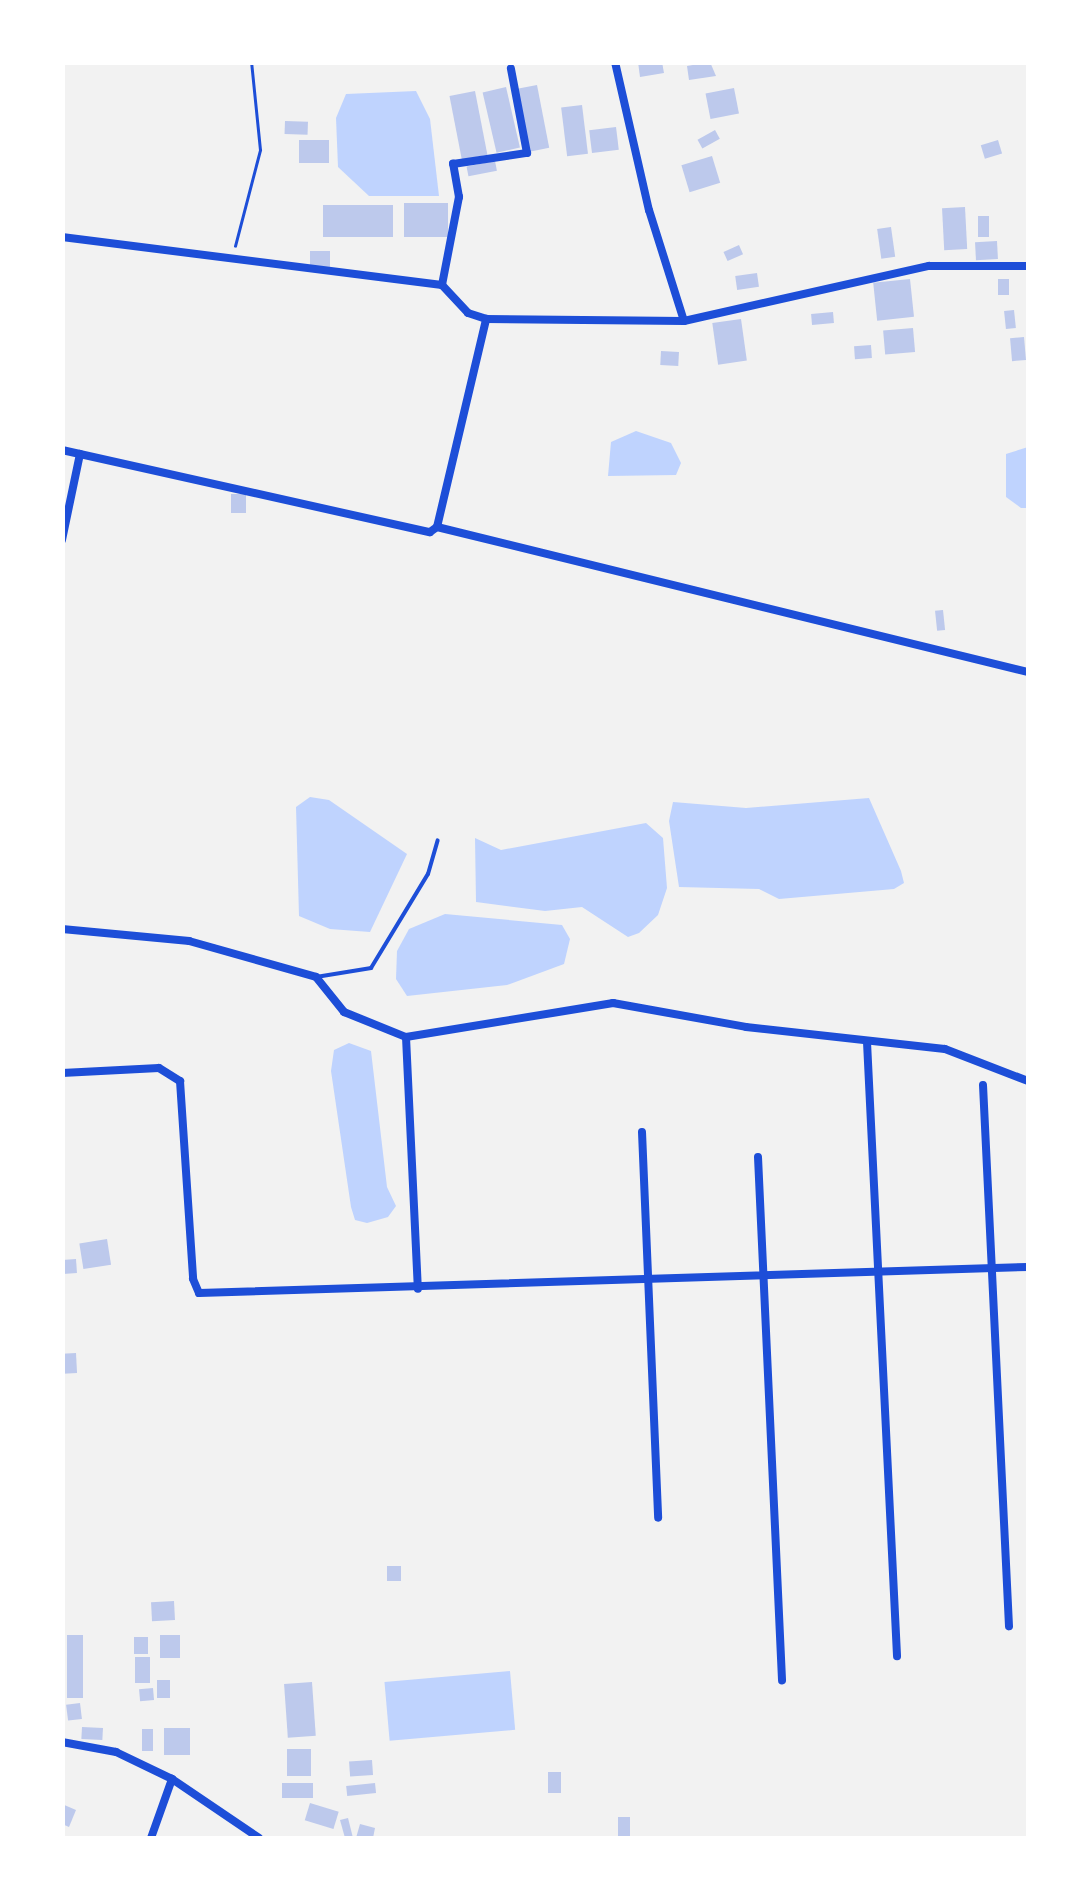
<!DOCTYPE html>
<html>
<head>
<meta charset="utf-8">
<style>
	body { margin:0 }
	#map { position:relative; width:1091px; height:1901px; overflow:hidden; background:#f2f2f2; font-family:Quicksand,sans-serif }
	div>[style] { position:absolute }
	[style*='--x'] { left:calc(var(--x)*1px); top:calc(var(--y)*1px); width:calc(var(--w)*1px); rotate:calc(var(--a)*1deg) }
	.water>* { inset:0; background:#bfd3fe; transform-origin:0 0 }
	.building>* { inset:0; background:#bdc9ec; transform-origin:0 0 }
	.path>* { height:2.5px; margin:-1.25px; padding:0 1.25px; transform-origin:1.25px; border-radius:1.25px; background:#1d4ed8 }
	.service>* { height:4px; margin:-2px; padding:0 2px; transform-origin:2px; border-radius:2px; background:#1d4ed8 }
	.minor>* { height:8px; margin:-4px; padding:0 4px; transform-origin:4px; border-radius:4px; background:#1d4ed8 }
	span { translate:-50% -50%; white-space:nowrap; text-align:center; line-height:1.15; -webkit-text-stroke:9px #fff; paint-order:stroke }
	.frame { position:absolute; inset:0; border:65px solid #fff; pointer-events:none }
</style>
</head>
<body>
<div id="map">
	<div class="water">
		<div style="clip-path:polygon(416px 91px,430px 119px,439px 196px,369px 196px,338px 167px,336px 118px,346px 94px)"></div>
		<div style="clip-path:polygon(636px 431px,671px 443px,681px 463px,676px 475px,608px 476px,611px 442px)"></div>
		<div style="clip-path:polygon(1028px 447px,1028px 508px,1021px 508px,1006px 497px,1006px 454px)"></div>
		<div style="clip-path:polygon(310px 797px,329px 800px,407px 854px,370px 932px,330px 929px,299px 916px,296px 807px)"></div>
		<div style="clip-path:polygon(869px 798px,901px 871px,904px 883px,894px 889px,779px 899px,759px 889px,679px 887px,669px 821px,673px 802px,746px 808px)"></div>
		<div style="clip-path:polygon(646px 823px,663px 838px,667px 888px,658px 915px,639px 933px,628px 937px,582px 907px,545px 911px,476px 902px,475px 838px,501px 850px)"></div>
		<div style="clip-path:polygon(445px 914px,562px 925px,570px 939px,564px 964px,507px 985px,407px 996px,396px 979px,397px 951px,409px 929px)"></div>
		<div style="clip-path:polygon(349px 1043px,371px 1051px,387px 1187px,396px 1206px,388px 1217px,367px 1223px,355px 1220px,351px 1207px,331px 1071px,334px 1050px)"></div>
		<div style="left:510px;top:1671px;width:59px;height:126px;rotate:85deg"></div>
	</div>
	<div class="building">
		<div style="clip-path:polygon(638px 62px,662px 62px,664px 73px,640px 77px)"></div>
		<div style="clip-path:polygon(710px 62px,716px 76px,689px 80px,687px 66px)"></div>
		<div style="left:537px;top:85px;width:64px;height:20px;rotate:79deg"></div>
		<div style="left:506px;top:87px;width:62px;height:24px;rotate:77deg"></div>
		<div style="left:734px;top:88px;width:26px;height:29px;rotate:79deg"></div>
		<div style="left:475px;top:91px;width:65px;height:26px;rotate:79deg"></div>
		<div style="left:582px;top:105px;width:49px;height:21px;rotate:83deg"></div>
		<div style="left:285px;top:121px;width:23px;height:13px;rotate:2deg"></div>
		<div style="left:616px;top:127px;width:23px;height:27px;rotate:83deg"></div>
		<div style="left:715px;top:130px;width:10px;height:20px;rotate:61deg"></div>
		<div style="left:299px;top:140px;width:30px;height:23px"></div>
		<div style="left:998px;top:140px;width:14px;height:18px;rotate:73deg"></div>
		<div style="left:712px;top:156px;width:28px;height:32px;rotate:73deg"></div>
		<div style="left:495px;top:161px;width:10px;height:29px;rotate:79deg"></div>
		<div style="left:448px;top:203px;width:34px;height:44px;rotate:90deg"></div>
		<div style="left:393px;top:205px;width:32px;height:70px;rotate:90deg"></div>
		<div style="left:965px;top:207px;width:42px;height:23px;rotate:87deg"></div>
		<div style="left:978px;top:216px;width:11px;height:21px"></div>
		<div style="left:891px;top:227px;width:30px;height:14px;rotate:82deg"></div>
		<div style="left:997px;top:241px;width:18px;height:22px;rotate:87deg"></div>
		<div style="left:739px;top:245px;width:10px;height:17px;rotate:66deg"></div>
		<div style="left:310px;top:251px;width:20px;height:18px"></div>
		<div style="left:757px;top:273px;width:14px;height:22px;rotate:82deg"></div>
		<div style="left:910px;top:279px;width:38px;height:37px;rotate:84deg"></div>
		<div style="left:998px;top:279px;width:11px;height:16px"></div>
		<div style="left:1014px;top:310px;width:18px;height:10px;rotate:84deg"></div>
		<div style="left:833px;top:312px;width:11px;height:22px;rotate:85deg"></div>
		<div style="left:741px;top:319px;width:42px;height:29px;rotate:82deg"></div>
		<div style="left:913px;top:328px;width:24px;height:30px;rotate:85deg"></div>
		<div style="left:1024px;top:337px;width:23px;height:14px;rotate:85deg"></div>
		<div style="left:871px;top:345px;width:13px;height:17px;rotate:86deg"></div>
		<div style="left:661px;top:351px;width:18px;height:14px;rotate:3deg"></div>
		<div style="left:231px;top:494px;width:15px;height:19px"></div>
		<div style="left:943px;top:610px;width:20px;height:8px;rotate:84deg"></div>
		<div style="left:107px;top:1239px;width:26px;height:28px;rotate:81deg"></div>
		<div style="left:76px;top:1259px;width:14px;height:14px;rotate:86deg"></div>
		<div style="left:76px;top:1353px;width:20px;height:14px;rotate:87deg"></div>
		<div style="left:387px;top:1566px;width:14px;height:15px"></div>
		<div style="left:174px;top:1601px;width:19px;height:23px;rotate:87deg"></div>
		<div style="left:67px;top:1635px;width:16px;height:63px"></div>
		<div style="left:160px;top:1635px;width:20px;height:23px"></div>
		<div style="left:134px;top:1637px;width:14px;height:17px"></div>
		<div style="left:135px;top:1657px;width:15px;height:26px"></div>
		<div style="left:157px;top:1680px;width:13px;height:18px"></div>
		<div style="left:312px;top:1682px;width:54px;height:28px;rotate:86deg"></div>
		<div style="left:153px;top:1688px;width:12px;height:14px;rotate:85deg"></div>
		<div style="left:80px;top:1703px;width:16px;height:14px;rotate:83deg"></div>
		<div style="left:82px;top:1727px;width:21px;height:12px;rotate:3deg"></div>
		<div style="left:190px;top:1728px;width:27px;height:26px;rotate:90deg"></div>
		<div style="left:142px;top:1729px;width:11px;height:22px"></div>
		<div style="left:311px;top:1749px;width:27px;height:24px;rotate:90deg"></div>
		<div style="left:372px;top:1760px;width:15px;height:23px;rotate:86deg"></div>
		<div style="left:561px;top:1772px;width:21px;height:13px;rotate:90deg"></div>
		<div style="left:282px;top:1783px;width:31px;height:15px"></div>
		<div style="left:375px;top:1783px;width:10px;height:29px;rotate:84deg"></div>
		<div style="left:310px;top:1803px;width:30px;height:18px;rotate:17deg"></div>
		<div style="clip-path:polygon(62px 1804px,76px 1810px,69px 1827px,62px 1824px)"></div>
		<div style="left:630px;top:1817px;width:19px;height:12px;rotate:90deg"></div>
		<div style="clip-path:polygon(348px 1818px,353px 1838px,345px 1838px,340px 1820px)"></div>
		<div style="clip-path:polygon(360px 1824px,375px 1828px,373px 1838px,356px 1838px)"></div>
	</div>
	<div class="path">
		<div style="--x:235;--y:246;--w:99;--a:-75.4"></div>
		<div style="--x:260;--y:150;--w:88;--a:-95.8"></div>
	</div>
	<div class="service">
		<div style="--x:316;--y:977;--w:56;--a:-9.3"></div>
		<div style="--x:371;--y:968;--w:110;--a:-58.8"></div>
		<div style="--x:428;--y:874;--w:35;--a:-74"></div>
	</div>
	<div class="minor">
		<div style="--x:615;--y:62;--w:152;--a:77.1"></div>
		<div style="--x:649;--y:210;--w:116;--a:72.5"></div>
		<div style="--x:62;--y:237;--w:383;--a:7.2"></div>
		<div style="--x:442;--y:285;--w:38;--a:47"></div>
		<div style="--x:468;--y:313;--w:19;--a:18"></div>
		<div style="--x:486;--y:319;--w:198;--a:0.6"></div>
		<div style="--x:684;--y:321;--w:251;--a:-12.7"></div>
		<div style="--x:929;--y:266;--w:99;--a:0"></div>
		<div style="--x:442;--y:285;--w:90;--a:-79.1"></div>
		<div style="--x:459;--y:197;--w:34;--a:-100"></div>
		<div style="--x:453;--y:164;--w:75;--a:-8.5"></div>
		<div style="--x:527;--y:153;--w:86;--a:-100.8"></div>
		<div style="--x:62;--y:450;--w:377;--a:12.6"></div>
		<div style="--x:430;--y:532;--w:9;--a:-36"></div>
		<div style="--x:437;--y:527;--w:214;--a:-76.7"></div>
		<div style="--x:437;--y:527;--w:609;--a:13.79"></div>
		<div style="--x:62;--y:540;--w:88;--a:-78.2"></div>
		<div style="--x:62;--y:929;--w:128;--a:5.4"></div>
		<div style="--x:189;--y:941;--w:132;--a:15.8"></div>
		<div style="--x:316;--y:977;--w:45;--a:51.3"></div>
		<div style="--x:344;--y:1012;--w:67;--a:22"></div>
		<div style="--x:406;--y:1037;--w:210;--a:-9.3"></div>
		<div style="--x:613;--y:1003;--w:135;--a:10.2"></div>
		<div style="--x:746;--y:1027;--w:200;--a:6.3"></div>
		<div style="--x:945;--y:1049;--w:89;--a:21.1"></div>
		<div style="--x:406;--y:1037;--w:252;--a:87.3"></div>
		<div style="--x:867;--y:1042;--w:615;--a:87.2"></div>
		<div style="--x:62;--y:1073;--w:97;--a:-3"></div>
		<div style="--x:159;--y:1068;--w:25;--a:32"></div>
		<div style="--x:180;--y:1081;--w:198;--a:86.2"></div>
		<div style="--x:193;--y:1279;--w:15;--a:67"></div>
		<div style="--x:199;--y:1293;--w:829;--a:-1.8"></div>
		<div style="--x:983;--y:1085;--w:542;--a:87.25"></div>
		<div style="--x:642;--y:1132;--w:386;--a:87.6"></div>
		<div style="--x:758;--y:1157;--w:524;--a:87.37"></div>
		<div style="--x:62;--y:1742;--w:55;--a:10.5"></div>
		<div style="--x:116;--y:1752;--w:62;--a:25.7"></div>
		<div style="--x:172;--y:1779;--w:105;--a:34.1"></div>
		<div style="--x:151;--y:1838;--w:63;--a:-70.4"></div>
	</div>
	<div class="frame"></div>
</div>
</body>
</html>
